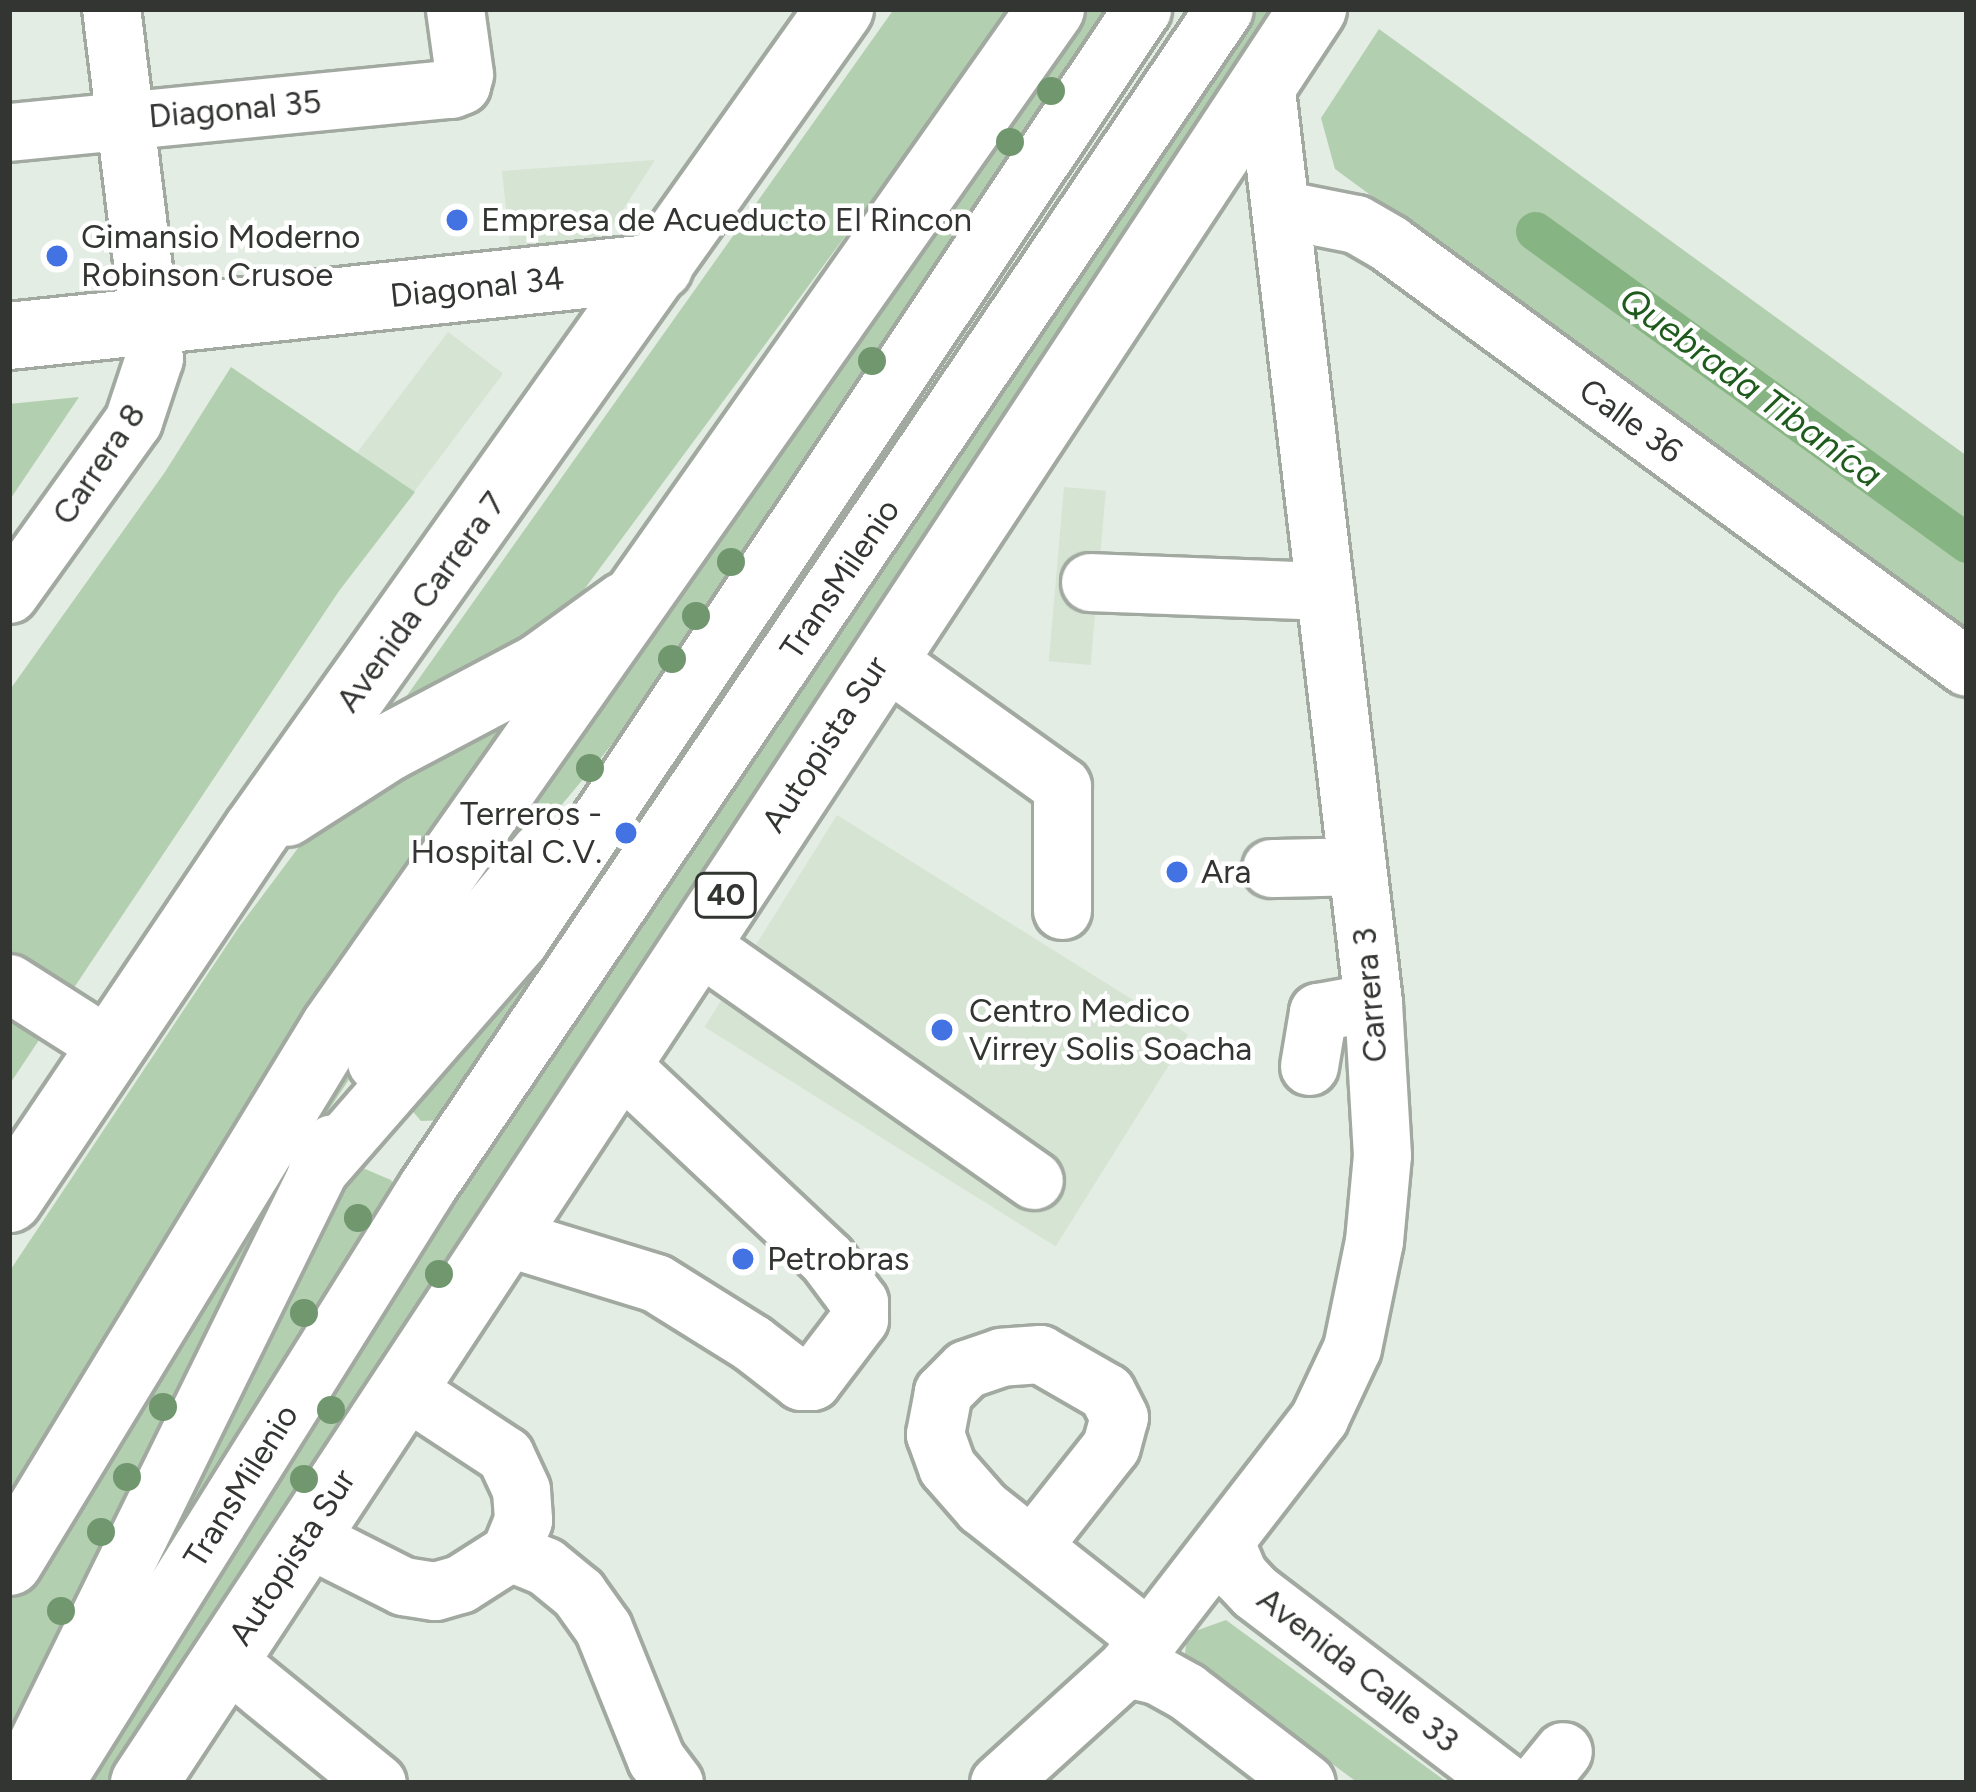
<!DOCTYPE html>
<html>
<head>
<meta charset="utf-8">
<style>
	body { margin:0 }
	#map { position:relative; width:1976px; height:1792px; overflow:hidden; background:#e4ede3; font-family:Figtree,sans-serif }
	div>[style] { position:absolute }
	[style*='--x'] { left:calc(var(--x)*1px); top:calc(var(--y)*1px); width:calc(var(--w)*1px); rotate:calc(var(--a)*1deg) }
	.built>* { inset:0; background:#d6e4d4; transform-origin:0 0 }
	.green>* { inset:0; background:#b2cfaf }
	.canal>* { height:39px; margin:-19.5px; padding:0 19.5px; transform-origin:19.5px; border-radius:19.5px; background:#87b483 }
	.roads { filter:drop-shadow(3px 0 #a1a9a0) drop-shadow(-3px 0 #a1a9a0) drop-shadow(0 3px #a1a9a0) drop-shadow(0 -3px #a1a9a0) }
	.minor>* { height:57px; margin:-28.5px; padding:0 28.5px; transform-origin:28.5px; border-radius:28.5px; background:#fff }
	.major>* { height:66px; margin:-33px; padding:0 33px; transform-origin:33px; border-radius:33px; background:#fff }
	.highway>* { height:66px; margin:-33px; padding:0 33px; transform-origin:33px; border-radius:33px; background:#fff }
	.trees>* { width:28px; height:28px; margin:-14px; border-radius:50%; background:#70976e }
	.dots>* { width:33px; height:33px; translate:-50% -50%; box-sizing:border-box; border:6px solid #fff; border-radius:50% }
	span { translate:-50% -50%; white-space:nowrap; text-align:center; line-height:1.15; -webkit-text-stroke:9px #fff; paint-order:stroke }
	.shield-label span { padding:3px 9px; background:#fff; border:3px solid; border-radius:9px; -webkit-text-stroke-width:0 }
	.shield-label { font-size:30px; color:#323531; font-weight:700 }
	.street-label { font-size:33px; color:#323531 }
	.poi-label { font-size:33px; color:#323531 }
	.left { translate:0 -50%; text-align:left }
	.right { translate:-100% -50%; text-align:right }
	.water-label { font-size:36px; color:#1e5b1c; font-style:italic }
	.frame { position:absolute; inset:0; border:12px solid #323531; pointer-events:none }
</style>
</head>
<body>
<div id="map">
	<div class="built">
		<div style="clip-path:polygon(655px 160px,597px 250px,511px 255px,502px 171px)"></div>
		<div style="left:448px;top:332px;width:69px;height:151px;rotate:37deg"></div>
		<div style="left:1064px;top:487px;width:42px;height:175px;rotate:5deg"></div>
		<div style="left:837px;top:815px;width:414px;height:250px;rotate:32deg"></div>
	</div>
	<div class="green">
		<div style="clip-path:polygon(894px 9px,1013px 9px,569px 610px,374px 742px)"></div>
		<div style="clip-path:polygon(1077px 9px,1111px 9px,686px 645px,605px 753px,415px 980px,328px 1111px,257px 1238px,9px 1764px,9px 1592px,295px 1132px)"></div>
		<div style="clip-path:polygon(1245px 9px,1283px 9px,116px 1783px,76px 1783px,447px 1193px)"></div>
		<div style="clip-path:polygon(1379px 29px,1967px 456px,1967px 634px,1335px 169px,1321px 118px)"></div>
		<div style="clip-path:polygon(231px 367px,415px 492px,339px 591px,9px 1085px,9px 691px,165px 472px)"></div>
		<div style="clip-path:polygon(79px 397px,9px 501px,9px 404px)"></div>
		<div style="clip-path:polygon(538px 689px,9px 1501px,9px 1272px,239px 927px,316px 824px)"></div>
		<div style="clip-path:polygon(528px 954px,553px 971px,448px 1120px,421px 1121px,409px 1107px)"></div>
		<div style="clip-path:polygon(358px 1166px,391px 1180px,400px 1196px,154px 1594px,137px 1585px,328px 1193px)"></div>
		<div style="clip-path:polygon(1226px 1620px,1448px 1783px,1358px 1783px,1185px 1654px,1187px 1634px)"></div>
	</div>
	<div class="canal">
		<div style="--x:1535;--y:231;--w:533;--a:35.84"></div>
	</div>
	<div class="roads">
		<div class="minor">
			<div style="--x:9;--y:132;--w:444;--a:-5.6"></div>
			<div style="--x:451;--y:89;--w:11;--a:-22"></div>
			<div style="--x:461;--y:85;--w:11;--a:-75"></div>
			<div style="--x:464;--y:74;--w:66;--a:-97.9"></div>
			<div style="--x:1280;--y:209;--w:77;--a:11.2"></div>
			<div style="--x:1356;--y:224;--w:39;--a:30"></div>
			<div style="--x:1390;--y:244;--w:715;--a:36.25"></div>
			<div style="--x:1090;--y:582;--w:235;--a:2.2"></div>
			<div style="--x:9;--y:594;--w:213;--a:-54.4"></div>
			<div style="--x:133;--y:421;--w:66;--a:-71.6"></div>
			<div style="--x:154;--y:358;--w:352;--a:-97"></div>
			<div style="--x:882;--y:657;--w:221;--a:35.6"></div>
			<div style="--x:1062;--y:786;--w:124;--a:90"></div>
			<div style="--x:1271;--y:868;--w:86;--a:-1.3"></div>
			<div style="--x:695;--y:942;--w:414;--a:35.1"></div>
			<div style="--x:9;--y:983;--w:121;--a:32.5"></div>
			<div style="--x:376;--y:1062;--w:88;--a:-56.1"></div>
			<div style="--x:425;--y:989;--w:180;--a:-50.2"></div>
			<div style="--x:1309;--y:1066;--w:55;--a:-80.5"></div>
			<div style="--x:1318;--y:1012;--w:56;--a:-10.3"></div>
			<div style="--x:316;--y:1173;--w:310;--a:-48.9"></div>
			<div style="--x:520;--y:939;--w:1119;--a:-56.22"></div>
			<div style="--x:503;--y:1236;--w:160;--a:17.1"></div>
			<div style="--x:656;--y:1283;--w:113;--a:32"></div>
			<div style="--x:752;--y:1343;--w:62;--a:37.8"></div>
			<div style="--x:801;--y:1381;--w:11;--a:0"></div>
			<div style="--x:812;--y:1381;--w:78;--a:-52.8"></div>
			<div style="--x:859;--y:1319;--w:17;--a:-90"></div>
			<div style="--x:859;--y:1302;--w:54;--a:-126.7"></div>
			<div style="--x:827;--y:1259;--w:288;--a:-136.8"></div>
			<div style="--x:403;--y:1388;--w:122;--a:33.3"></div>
			<div style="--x:505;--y:1455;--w:38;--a:65"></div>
			<div style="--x:521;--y:1490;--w:30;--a:86"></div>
			<div style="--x:523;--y:1520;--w:35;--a:112"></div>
			<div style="--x:306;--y:1537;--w:109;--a:26.8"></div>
			<div style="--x:403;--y:1586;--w:32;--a:9"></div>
			<div style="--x:435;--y:1591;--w:26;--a:-16"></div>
			<div style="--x:460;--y:1584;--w:59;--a:-32.6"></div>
			<div style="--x:510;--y:1552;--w:38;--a:22"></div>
			<div style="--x:545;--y:1566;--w:43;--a:39.3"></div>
			<div style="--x:578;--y:1593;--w:43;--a:54.5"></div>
			<div style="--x:603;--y:1628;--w:141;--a:68"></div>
			<div style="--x:656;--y:1759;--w:30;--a:53"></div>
			<div style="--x:1226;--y:1545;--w:33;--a:67"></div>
			<div style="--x:1239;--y:1575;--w:23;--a:47"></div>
			<div style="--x:1255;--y:1592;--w:315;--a:37.3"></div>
			<div style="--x:1032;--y:1546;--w:127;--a:-51.7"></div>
			<div style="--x:1111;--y:1446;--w:30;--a:-75"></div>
			<div style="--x:1119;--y:1417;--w:28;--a:-117"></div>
			<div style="--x:1106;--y:1392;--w:76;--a:-150.1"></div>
			<div style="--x:1040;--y:1354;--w:39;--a:176"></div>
			<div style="--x:1001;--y:1357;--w:37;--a:161"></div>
			<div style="--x:966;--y:1369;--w:33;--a:135"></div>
			<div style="--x:943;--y:1392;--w:43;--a:100.8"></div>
			<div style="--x:935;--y:1434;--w:35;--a:70"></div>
			<div style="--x:947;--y:1467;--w:53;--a:48.8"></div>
			<div style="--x:982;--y:1507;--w:213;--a:38.3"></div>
			<div style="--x:225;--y:1659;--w:196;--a:39.2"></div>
			<div style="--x:1126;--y:1668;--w:32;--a:13"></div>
			<div style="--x:1157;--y:1675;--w:33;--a:29"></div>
			<div style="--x:1186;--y:1691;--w:151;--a:37.5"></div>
			<div style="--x:26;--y:1765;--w:693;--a:-63.8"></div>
			<div style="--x:54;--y:1783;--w:703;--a:-57.96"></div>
			<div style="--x:427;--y:1187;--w:1422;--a:-55.92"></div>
			<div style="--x:999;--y:1783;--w:171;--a:-42.2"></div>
			<div style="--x:1126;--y:1668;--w:316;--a:-52.3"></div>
			<div style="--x:1319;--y:1418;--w:77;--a:-64.8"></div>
			<div style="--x:1352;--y:1348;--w:109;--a:-78.4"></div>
			<div style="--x:1374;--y:1241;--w:86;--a:-84.7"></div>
			<div style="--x:1382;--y:1155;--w:153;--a:-93.4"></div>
			<div style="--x:1373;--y:1002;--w:927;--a:-96.69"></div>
			<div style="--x:1537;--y:1783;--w:41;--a:-50.9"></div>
		</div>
		<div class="major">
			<div style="--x:9;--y:336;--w:654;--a:-6.06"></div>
			<div style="--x:286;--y:813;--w:122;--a:-32.7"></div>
			<div style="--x:389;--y:747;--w:171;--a:-27.9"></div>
			<div style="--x:540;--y:667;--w:107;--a:-35.9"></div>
			<div style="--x:9;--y:1199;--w:445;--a:-56.1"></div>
			<div style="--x:257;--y:830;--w:1007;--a:-54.62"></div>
		</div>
		<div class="highway">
			<div style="--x:9;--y:1562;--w:625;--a:-58.67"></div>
			<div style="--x:334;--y:1028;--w:1246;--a:-54.87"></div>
			<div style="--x:144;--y:1783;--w:2125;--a:-56.62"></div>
		</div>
	</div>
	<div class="trees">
		<div style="left:1051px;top:91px"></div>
		<div style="left:1010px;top:142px"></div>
		<div style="left:872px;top:361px"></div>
		<div style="left:731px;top:562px"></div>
		<div style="left:696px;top:616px"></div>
		<div style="left:672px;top:659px"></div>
		<div style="left:590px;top:768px"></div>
		<div style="left:358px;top:1218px"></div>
		<div style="left:439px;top:1274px"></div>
		<div style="left:304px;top:1313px"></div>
		<div style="left:163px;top:1407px"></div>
		<div style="left:331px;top:1410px"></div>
		<div style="left:127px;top:1477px"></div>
		<div style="left:304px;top:1479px"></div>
		<div style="left:101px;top:1532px"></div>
		<div style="left:61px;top:1611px"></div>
	</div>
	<div class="dots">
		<div style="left:457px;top:220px;background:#4372e3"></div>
		<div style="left:57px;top:256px;background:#4372e3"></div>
		<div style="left:626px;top:833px;background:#4372e3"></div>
		<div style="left:1177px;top:872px;background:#4372e3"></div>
		<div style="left:942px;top:1030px;background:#4372e3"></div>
		<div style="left:743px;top:1259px;background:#4372e3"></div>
	</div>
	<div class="shield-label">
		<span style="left:726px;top:895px">40</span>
	</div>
	<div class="street-label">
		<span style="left:235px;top:109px;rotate:-5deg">Diagonal 35</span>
		<span style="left:477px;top:287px;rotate:-6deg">Diagonal 34</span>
		<span style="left:1631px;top:421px;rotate:36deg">Calle 36</span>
		<span style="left:99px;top:464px;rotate:-56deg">Carrera 8</span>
		<span style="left:840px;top:579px;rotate:-56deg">TransMilenio</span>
		<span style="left:421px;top:602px;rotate:-54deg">Avenida Carrera 7</span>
		<span style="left:825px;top:744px;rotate:-57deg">Autopista Sur</span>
		<span style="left:1370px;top:995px;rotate:-95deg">Carrera 3</span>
		<span style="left:241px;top:1486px;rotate:-58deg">TransMilenio</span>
		<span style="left:292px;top:1557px;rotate:-57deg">Autopista Sur</span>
		<span style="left:1358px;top:1670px;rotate:38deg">Avenida Calle 33</span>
	</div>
	<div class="poi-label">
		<span class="left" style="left:481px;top:220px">Empresa de Acueducto El Rincon</span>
		<span class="left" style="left:81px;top:256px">Gimansio Moderno<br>Robinson Crusoe</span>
		<span class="right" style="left:602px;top:833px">Terreros -<br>Hospital C.V.</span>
		<span class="left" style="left:1201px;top:872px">Ara</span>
		<span class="left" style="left:969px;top:1030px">Centro Medico<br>Virrey Solis Soacha</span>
		<span class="left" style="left:767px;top:1259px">Petrobras</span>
	</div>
	<div class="water-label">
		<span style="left:1751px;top:387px;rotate:36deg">Quebrada Tibaníca</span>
	</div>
	<div class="frame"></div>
</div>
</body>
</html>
